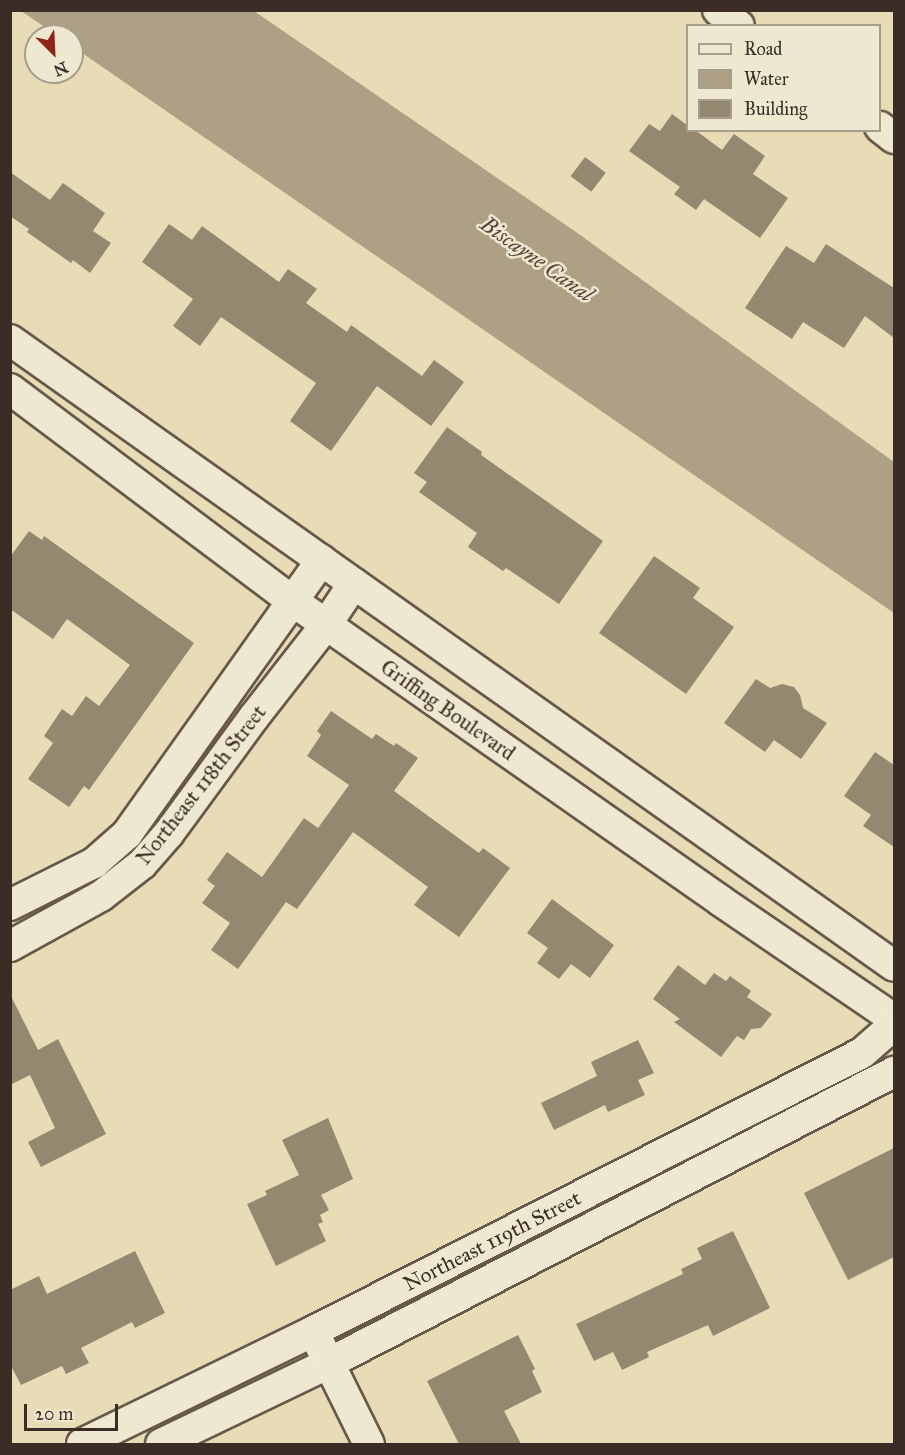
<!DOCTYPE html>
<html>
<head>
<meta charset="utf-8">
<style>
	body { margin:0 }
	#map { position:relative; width:905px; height:1455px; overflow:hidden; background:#e7dcb6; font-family:"IM FELL Great Primer",serif }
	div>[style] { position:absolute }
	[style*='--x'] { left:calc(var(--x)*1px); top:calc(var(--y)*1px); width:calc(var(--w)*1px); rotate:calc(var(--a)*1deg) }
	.water>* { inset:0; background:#ada085 }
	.building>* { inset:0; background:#958871; transform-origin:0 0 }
	.roads { filter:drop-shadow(2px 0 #67584a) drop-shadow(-2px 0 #67584a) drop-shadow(0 2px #67584a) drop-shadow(0 -2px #67584a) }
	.minor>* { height:30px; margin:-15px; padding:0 15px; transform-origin:15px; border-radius:15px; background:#efe8d0 }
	span { translate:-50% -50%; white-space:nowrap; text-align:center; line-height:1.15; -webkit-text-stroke:5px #efe8d0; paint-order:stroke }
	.street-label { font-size:21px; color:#3c2c26 }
	.water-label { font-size:22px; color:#58493e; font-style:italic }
	.frame { position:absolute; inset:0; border:12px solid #3c2c26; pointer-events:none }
	.legend { position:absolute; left:686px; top:24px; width:195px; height:108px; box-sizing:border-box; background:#efe8d0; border:2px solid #a79d8c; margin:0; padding:8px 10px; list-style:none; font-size:18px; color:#3c2c26 }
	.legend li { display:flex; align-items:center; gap:12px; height:30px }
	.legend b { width:30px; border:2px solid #a79d8c }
	.north { position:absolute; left:24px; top:24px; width:60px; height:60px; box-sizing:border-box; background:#efe8d0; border:2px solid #a79d8c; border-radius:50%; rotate:156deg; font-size:16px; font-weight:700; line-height:24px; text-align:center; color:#3c2c26 }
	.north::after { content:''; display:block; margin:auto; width:21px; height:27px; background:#8f2418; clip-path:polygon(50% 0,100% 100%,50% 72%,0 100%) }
	.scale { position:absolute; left:24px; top:1404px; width:94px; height:27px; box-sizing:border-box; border:3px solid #3c2c26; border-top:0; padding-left:8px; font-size:18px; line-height:21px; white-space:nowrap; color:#3c2c26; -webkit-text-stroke:4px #efe8d0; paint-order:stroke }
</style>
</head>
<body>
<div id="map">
	<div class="water">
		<div style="clip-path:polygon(21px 11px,254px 11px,576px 232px,894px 462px,894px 613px,72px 46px,72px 36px,58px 36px)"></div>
	</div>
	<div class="building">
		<div style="clip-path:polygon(672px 114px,687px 125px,687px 130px,695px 130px,722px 150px,734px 134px,765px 156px,753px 174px,788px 198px,760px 238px,704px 199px,696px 210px,674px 194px,680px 187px,629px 151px,649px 124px,660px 131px)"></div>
		<div style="left:585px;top:157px;width:26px;height:24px;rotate:37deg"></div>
		<div style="clip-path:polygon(10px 172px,50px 200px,63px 183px,105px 213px,93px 231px,111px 243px,90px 273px,73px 260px,71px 263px,27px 232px,29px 229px,10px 216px)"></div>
		<div style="clip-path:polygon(169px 224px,192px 240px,202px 226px,279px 282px,288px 269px,317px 289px,306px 303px,347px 332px,351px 325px,422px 376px,434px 360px,464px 382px,431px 426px,377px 386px,331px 451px,290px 421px,316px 383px,221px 317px,200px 346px,173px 326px,193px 299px,142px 262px)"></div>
		<div style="clip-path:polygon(826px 244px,894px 288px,894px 338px,865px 316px,844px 348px,803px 322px,792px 339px,745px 308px,786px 246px,814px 263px)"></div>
		<div style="clip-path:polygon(447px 427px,482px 452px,481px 455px,603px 541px,559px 604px,506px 568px,503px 571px,468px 547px,477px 533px,419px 492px,427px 482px,414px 473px)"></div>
		<div style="clip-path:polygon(29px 531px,42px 540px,44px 536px,194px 643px,89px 790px,84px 786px,69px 807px,28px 779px,53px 743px,44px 736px,62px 709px,72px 716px,86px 696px,99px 706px,130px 665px,67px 619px,53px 639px,10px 609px,10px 557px)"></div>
		<div style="clip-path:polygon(654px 556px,700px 588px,693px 598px,734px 627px,686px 694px,599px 633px)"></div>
		<div style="clip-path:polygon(756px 679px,770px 688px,782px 684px,794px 687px,800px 695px,803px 708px,827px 723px,801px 759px,774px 740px,765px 752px,724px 723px)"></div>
		<div style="clip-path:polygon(331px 711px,372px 739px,376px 734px,394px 746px,396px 743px,418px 758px,394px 791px,479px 853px,483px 848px,510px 868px,459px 937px,414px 905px,428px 887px,353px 832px,297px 909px,286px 902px,238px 969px,211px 950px,230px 923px,202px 903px,215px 886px,207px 880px,227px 852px,262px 877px,304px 818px,318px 828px,349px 785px,307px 756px,321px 735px,317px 731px)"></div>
		<div style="clip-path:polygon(875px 752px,894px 765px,894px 847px,863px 826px,871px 815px,844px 796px)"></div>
		<div style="clip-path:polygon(552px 899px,614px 945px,590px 978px,571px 964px,559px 979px,537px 963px,548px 948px,527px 933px)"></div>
		<div style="clip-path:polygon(678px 965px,705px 985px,714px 973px,726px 981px,730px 976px,751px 991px,747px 997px,772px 1014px,761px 1028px,751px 1029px,744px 1040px,737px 1036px,721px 1057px,674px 1022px,680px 1019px,653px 999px)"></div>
		<div style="clip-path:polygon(10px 994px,38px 1050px,58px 1039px,106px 1134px,41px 1167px,28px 1142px,55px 1128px,30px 1075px,10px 1085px)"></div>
		<div style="clip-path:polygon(638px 1040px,654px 1073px,638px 1080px,645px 1095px,608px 1112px,605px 1105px,554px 1130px,541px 1103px,597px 1076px,591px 1062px)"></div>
		<div style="clip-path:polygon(328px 1118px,353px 1179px,321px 1195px,329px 1210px,320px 1215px,323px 1222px,318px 1224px,326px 1241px,276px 1266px,247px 1204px,267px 1195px,265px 1191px,299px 1175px,282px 1140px)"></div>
		<div style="clip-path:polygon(894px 1148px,894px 1257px,848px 1280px,804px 1193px)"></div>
		<div style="clip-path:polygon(733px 1231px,770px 1308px,713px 1336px,708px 1325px,647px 1352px,649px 1357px,622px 1370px,613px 1352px,594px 1361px,576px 1324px,683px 1274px,681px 1269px,702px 1259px,697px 1248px)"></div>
		<div style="clip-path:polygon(135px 1251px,165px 1313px,135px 1328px,132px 1322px,81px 1348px,89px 1363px,66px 1374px,62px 1366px,21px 1385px,10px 1364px,10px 1290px,39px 1276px,47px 1294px)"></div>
		<div style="clip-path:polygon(518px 1335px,535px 1369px,532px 1371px,542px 1392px,504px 1411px,521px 1444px,459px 1444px,427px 1381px)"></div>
	</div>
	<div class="roads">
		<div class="minor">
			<div style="--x:718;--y:10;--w:26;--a:37"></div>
			<div style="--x:880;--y:127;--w:18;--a:38"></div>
			<div style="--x:10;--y:340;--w:1083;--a:35.3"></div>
			<div style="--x:10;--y:389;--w:355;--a:36.9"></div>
			<div style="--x:294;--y:602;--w:521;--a:35"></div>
			<div style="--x:721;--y:901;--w:209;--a:34.3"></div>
			<div style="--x:10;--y:905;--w:94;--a:-26.6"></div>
			<div style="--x:94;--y:863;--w:44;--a:-41.3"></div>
			<div style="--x:127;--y:834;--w:336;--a:-54.6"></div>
			<div style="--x:10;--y:946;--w:104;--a:-28.8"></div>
			<div style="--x:101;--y:896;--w:52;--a:-38"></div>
			<div style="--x:142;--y:864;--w:41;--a:-48.9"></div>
			<div style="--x:169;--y:833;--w:144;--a:-53.8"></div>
			<div style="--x:254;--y:717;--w:117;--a:-52"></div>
			<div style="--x:326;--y:625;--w:50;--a:-56.3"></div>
			<div style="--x:320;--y:1345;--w:110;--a:63.7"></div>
			<div style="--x:82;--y:1444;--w:258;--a:-26"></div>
			<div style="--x:314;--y:1331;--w:614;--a:-26.9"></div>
			<div style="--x:862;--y:1053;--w:43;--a:-41.2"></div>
			<div style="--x:161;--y:1444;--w:187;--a:-25.7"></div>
			<div style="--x:329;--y:1363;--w:636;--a:-27.25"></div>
		</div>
	</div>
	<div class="street-label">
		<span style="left:448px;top:710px;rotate:35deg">Griffing Boulevard</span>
		<span style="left:201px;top:785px;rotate:-52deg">Northeast 118th Street</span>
		<span style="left:492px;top:1241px;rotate:-27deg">Northeast 119th Street</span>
	</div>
	<div class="water-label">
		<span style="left:537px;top:259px;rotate:35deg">Biscayne Canal</span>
	</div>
	<div class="frame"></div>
	<ul class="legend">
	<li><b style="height:8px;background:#efe8d0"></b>Road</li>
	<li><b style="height:16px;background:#ada085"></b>Water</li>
	<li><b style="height:16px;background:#958871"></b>Building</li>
	</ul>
	<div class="north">N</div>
	<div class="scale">20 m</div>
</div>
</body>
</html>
